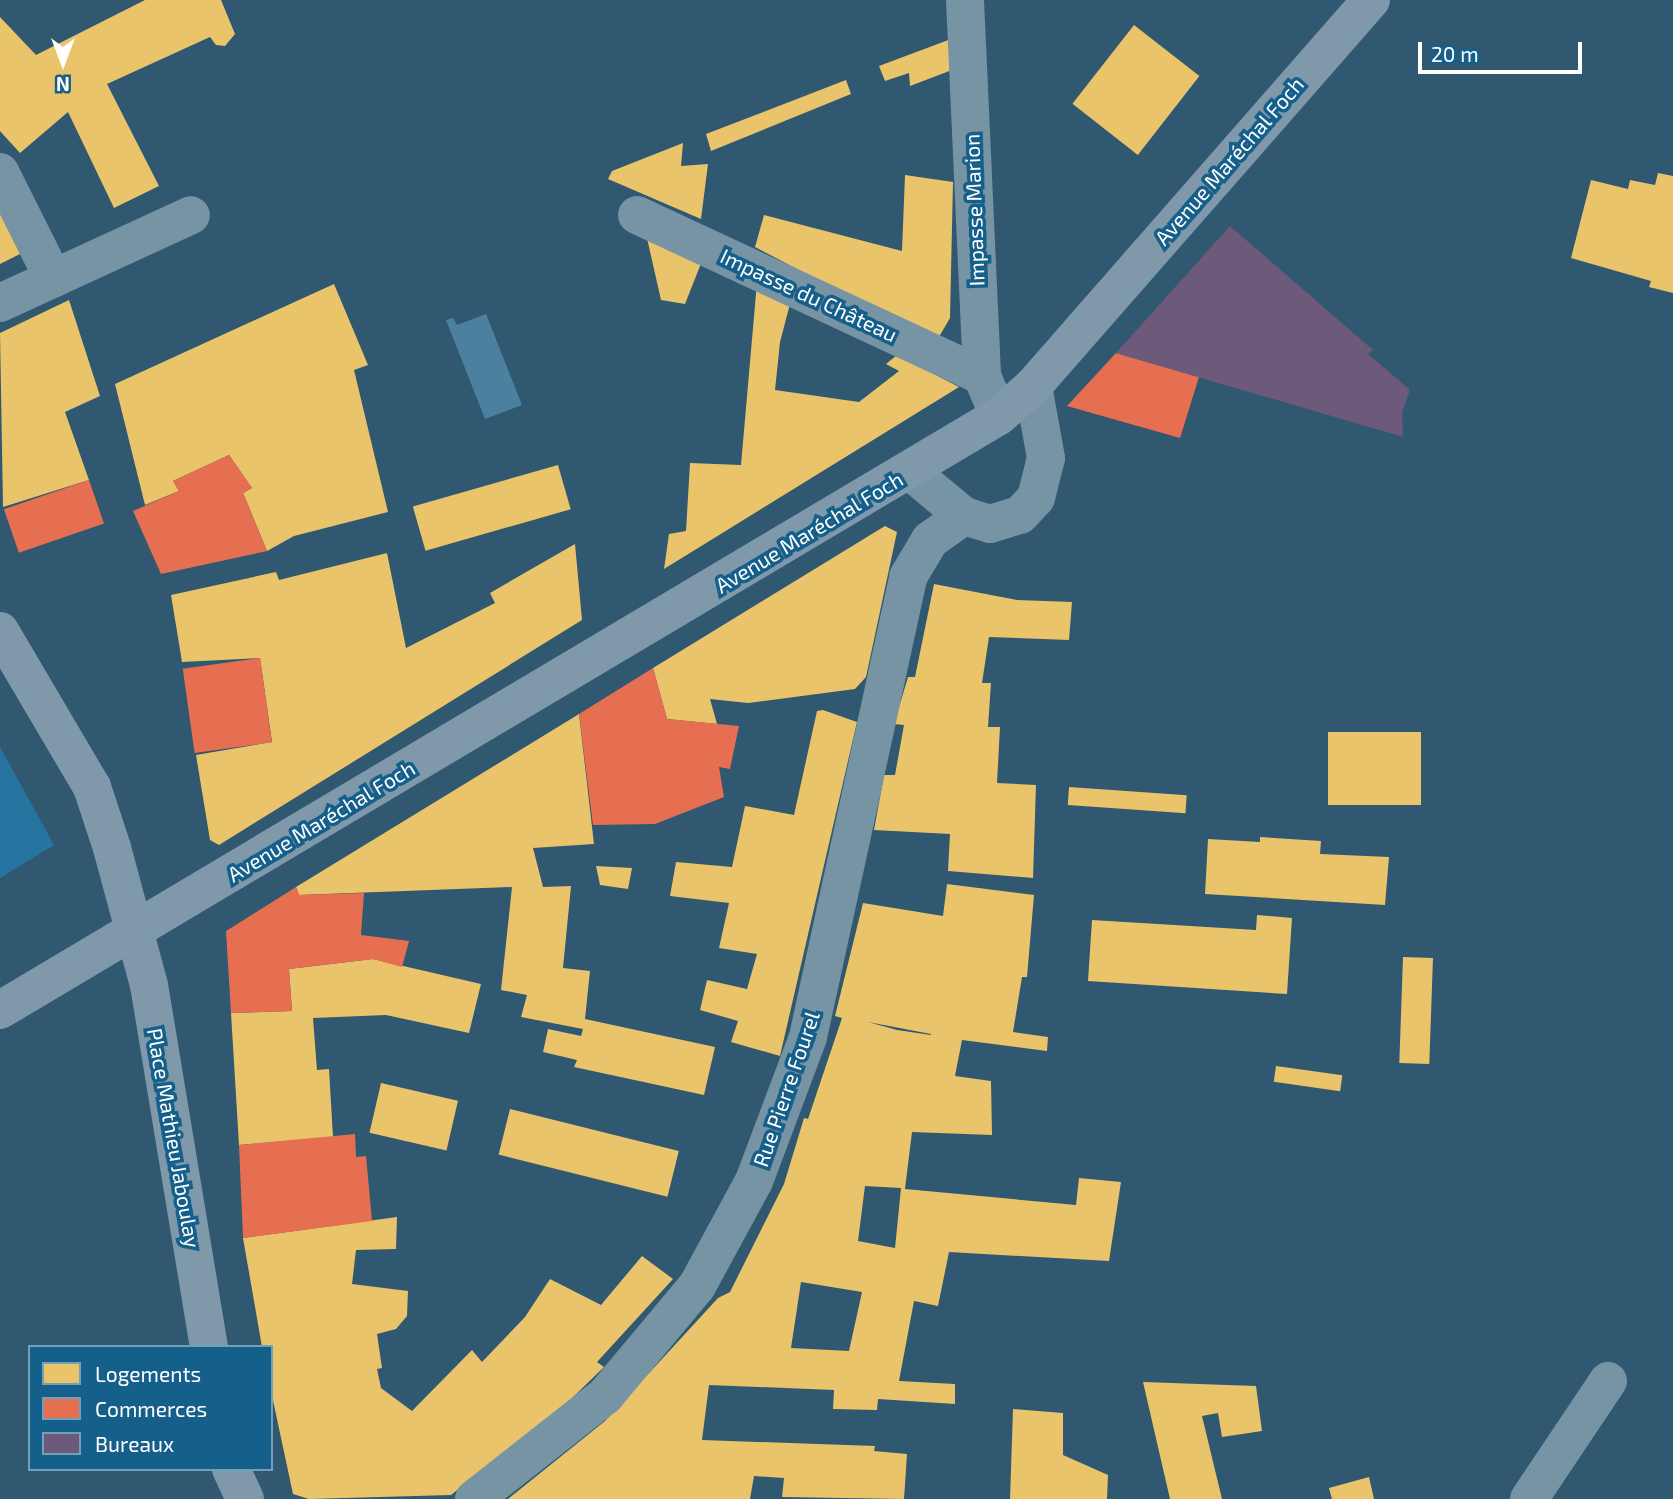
<!DOCTYPE html>
<html>
<head>
<meta charset="utf-8">
<style>
	body { margin:0 }
	#map { position:relative; width:1673px; height:1499px; overflow:hidden; background:#305870; font-family:"Exo 2",sans-serif }
	div>[style] { position:absolute }
	[style*='--x'] { left:calc(var(--x)*1px); top:calc(var(--y)*1px); width:calc(var(--w)*1px); rotate:calc(var(--a)*1deg) }
	.green>* { inset:0; background:#2675a0 }
	.water>* { inset:0; background:#4b809e }
	.homes>* { inset:0; background:#e9c46a; transform-origin:0 0 }
	.shops>* { inset:0; background:#e76f51; transform-origin:0 0 }
	.offices>* { inset:0; background:#6d597a }
	.street>* { height:38px; margin:-19px; padding:0 19px; transform-origin:19px; border-radius:19px; background:#7794a5 }
	.secondary>* { height:38px; margin:-19px; padding:0 19px; transform-origin:19px; border-radius:19px; background:#7f99aa }
	span { translate:-50% -50%; white-space:nowrap; text-align:center; line-height:1.15; -webkit-text-stroke:7px #155f8b; paint-order:stroke }
	.street-label { font-size:21px; color:#fff }
	.legend { position:absolute; left:28px; top:1345px; width:245px; height:126px; box-sizing:border-box; background:#155f8b; border:2px solid #739fb9; margin:0; padding:9px 12px; list-style:none; font-size:21px; color:#fff }
	.legend li { display:flex; align-items:center; gap:14px; height:35px }
	.legend b { width:35px; border:2px solid #739fb9 }
	.north { position:absolute; left:28px; top:28px; width:70px; height:70px; -webkit-text-stroke:5px #155f8b; paint-order:stroke; rotate:180deg; font-size:19px; font-weight:700; line-height:28px; text-align:center; color:#fff }
	.north::after { content:''; display:block; margin:auto; width:24px; height:32px; background:#fff; clip-path:polygon(50% 0,100% 100%,50% 72%,0 100%) }
	.scale { position:absolute; left:1418px; top:42px; width:164px; height:32px; box-sizing:border-box; border:4px solid #fff; border-top:0; padding-left:9px; font-size:21px; line-height:24px; white-space:nowrap; color:#fff; -webkit-text-stroke:5px #155f8b; paint-order:stroke }
</style>
</head>
<body>
<div id="map">
	<div class="green">
		<div style="clip-path:polygon(0 747px,54px 845px,0 878px)"></div>
	</div>
	<div class="water">
		<div style="clip-path:polygon(486px 314px,522px 405px,485px 419px,446px 320px,453px 318px,457px 325px)"></div>
	</div>
	<div class="homes">
		<div style="clip-path:polygon(145px 0,221px 0,235px 34px,225px 46px,216px 45px,210px 37px,107px 84px,159px 186px,114px 208px,68px 112px,20px 153px,0 131px,0 17px,36px 55px)"></div>
		<div style="left:1134px;top:25px;width:83px;height:100px;rotate:38deg"></div>
		<div style="clip-path:polygon(951px 39px,952px 70px,910px 86px,909px 73px,885px 81px,879px 66px)"></div>
		<div style="clip-path:polygon(846px 80px,851px 94px,711px 151px,706px 134px)"></div>
		<div style="clip-path:polygon(683px 143px,681px 166px,708px 164px,701px 219px,608px 179px,612px 171px)"></div>
		<div style="clip-path:polygon(1658px 173px,1673px 176px,1673px 293px,1649px 287px,1651px 281px,1571px 258px,1591px 180px,1628px 189px,1630px 180px,1655px 185px)"></div>
		<div style="clip-path:polygon(905px 175px,953px 182px,950px 318px,936px 342px,755px 247px,764px 215px,902px 251px)"></div>
		<div style="clip-path:polygon(0 204px,24px 252px,0 264px)"></div>
		<div style="clip-path:polygon(644px 225px,704px 256px,685px 304px,661px 300px)"></div>
		<div style="clip-path:polygon(757px 282px,791px 300px,780px 342px,775px 390px,859px 402px,899px 371px,886px 364px,897px 355px,959px 387px,664px 569px,669px 534px,686px 531px,690px 463px,741px 465px)"></div>
		<div style="clip-path:polygon(334px 284px,368px 365px,354px 370px,388px 512px,294px 536px,267px 551px,243px 493px,252px 488px,229px 455px,173px 481px,179px 491px,145px 505px,115px 384px)"></div>
		<div style="clip-path:polygon(69px 300px,100px 396px,65px 412px,89px 480px,3px 507px,0 333px)"></div>
		<div style="left:558px;top:465px;width:46px;height:151px;rotate:74deg"></div>
		<div style="clip-path:polygon(885px 526px,897px 532px,866px 677px,855px 689px,748px 703px,710px 699px,717px 724px,667px 719px,653px 668px)"></div>
		<div style="clip-path:polygon(575px 544px,582px 620px,219px 845px,210px 840px,196px 755px,272px 742px,260px 658px,182px 662px,171px 595px,276px 572px,279px 580px,387px 553px,406px 648px,495px 603px,490px 593px)"></div>
		<div style="clip-path:polygon(934px 584px,1017px 600px,1072px 602px,1069px 640px,989px 637px,982px 683px,991px 683px,988px 727px,1000px 727px,997px 783px,1036px 785px,1033px 878px,948px 871px,950px 834px,874px 830px,884px 775px,895px 775px,904px 725px,894px 724px,908px 677px,915px 677px)"></div>
		<div style="clip-path:polygon(823px 710px,857px 722px,780px 1056px,731px 1042px,738px 1021px,700px 1010px,707px 980px,747px 989px,757px 954px,719px 948px,729px 903px,670px 896px,676px 862px,732px 867px,745px 806px,794px 815px,817px 711px)"></div>
		<div style="clip-path:polygon(579px 714px,594px 844px,533px 848px,543px 887px,571px 886px,563px 968px,590px 971px,585px 1019px,715px 1047px,704px 1095px,574px 1067px,577px 1060px,543px 1052px,548px 1029px,581px 1036px,583px 1029px,521px 1017px,527px 995px,501px 990px,512px 887px,299px 895px,296px 887px)"></div>
		<div style="left:1328px;top:732px;width:93px;height:73px"></div>
		<div style="left:1069px;top:787px;width:118px;height:18px;rotate:4deg"></div>
		<div style="clip-path:polygon(1260px 837px,1321px 841px,1320px 854px,1389px 857px,1385px 905px,1205px 894px,1208px 839px,1260px 842px)"></div>
		<div style="clip-path:polygon(596px 866px,632px 868px,628px 889px,600px 885px)"></div>
		<div style="clip-path:polygon(evenodd,947px 884px,1034px 895px,1027px 977px,1022px 977px,1013px 1032px,1048px 1037px,1047px 1051px,962px 1040px,955px 1076px,991px 1081px,992px 1135px,912px 1132px,905px 1189px,1076px 1205px,1079px 1178px,1121px 1182px,1109px 1261px,949px 1252px,938px 1306px,914px 1301px,899px 1381px,955px 1384px,955px 1404px,878px 1399px,877px 1410px,833px 1409px,834px 1390px,709px 1385px,702px 1440px,875px 1446px,874px 1451px,907px 1454px,904px 1499px,782px 1497px,784px 1478px,754px 1476px,750px 1499px,508px 1499px,605px 1421px,718px 1298px,730px 1292px,784px 1184px,804px 1118px,808px 1119px,842px 1018px,835px 1016px,863px 903px,943px 916px,947px 884px,868px 1022px,931px 1034px,931px 1035px,897px 1030px,868px 1022px,947px 884px,865px 1186px,901px 1188px,895px 1248px,858px 1241px,865px 1186px,947px 884px,801px 1282px,862px 1292px,849px 1351px,791px 1348px,801px 1282px)"></div>
		<div style="clip-path:polygon(1257px 915px,1292px 918px,1287px 994px,1088px 981px,1092px 920px,1256px 930px)"></div>
		<div style="left:1403px;top:957px;width:30px;height:106px;rotate:2deg"></div>
		<div style="clip-path:polygon(373px 959px,481px 984px,469px 1033px,386px 1015px,313px 1018px,317px 1070px,329px 1069px,333px 1137px,239px 1145px,231px 1013px,292px 1011px,289px 969px)"></div>
		<div style="left:1276px;top:1066px;width:67px;height:16px;rotate:8deg"></div>
		<div style="left:381px;top:1083px;width:79px;height:51px;rotate:13deg"></div>
		<div style="left:510px;top:1109px;width:174px;height:47px;rotate:14deg"></div>
		<div style="clip-path:polygon(397px 1217px,396px 1249px,356px 1250px,352px 1284px,408px 1291px,407px 1316px,396px 1329px,377px 1334px,382px 1368px,377px 1369px,381px 1388px,412px 1411px,472px 1350px,482px 1362px,525px 1317px,550px 1279px,601px 1305px,642px 1256px,673px 1279px,597px 1362px,604px 1367px,565px 1405px,451px 1495px,309px 1499px,293px 1494px,271px 1391px,271px 1347px,262px 1347px,243px 1238px)"></div>
		<div style="clip-path:polygon(1143px 1382px,1256px 1386px,1262px 1431px,1222px 1437px,1218px 1413px,1202px 1416px,1222px 1499px,1170px 1499px)"></div>
		<div style="clip-path:polygon(1013px 1409px,1063px 1413px,1063px 1455px,1108px 1475px,1107px 1499px,1010px 1499px)"></div>
		<div style="clip-path:polygon(1369px 1477px,1374px 1499px,1332px 1499px,1329px 1488px)"></div>
	</div>
	<div class="shops">
		<div style="clip-path:polygon(1116px 353px,1199px 377px,1180px 438px,1067px 406px)"></div>
		<div style="clip-path:polygon(229px 455px,252px 488px,243px 493px,267px 551px,161px 574px,133px 511px,179px 491px,173px 481px)"></div>
		<div style="left:89px;top:480px;width:46px;height:90px;rotate:71deg"></div>
		<div style="left:260px;top:658px;width:85px;height:78px;rotate:82deg"></div>
		<div style="clip-path:polygon(653px 668px,667px 719px,739px 726px,730px 769px,719px 767px,724px 797px,655px 824px,593px 825px,579px 714px)"></div>
		<div style="clip-path:polygon(296px 887px,299px 895px,364px 893px,361px 935px,409px 941px,402px 967px,373px 959px,289px 969px,292px 1011px,231px 1013px,226px 931px)"></div>
		<div style="clip-path:polygon(355px 1134px,356px 1157px,366px 1156px,372px 1221px,243px 1238px,239px 1145px)"></div>
	</div>
	<div class="offices">
		<div style="clip-path:polygon(1230px 226px,1373px 350px,1368px 354px,1410px 390px,1402px 412px,1403px 437px,1116px 353px)"></div>
	</div>
	<div class="street">
		<div style="--x:965;--y:0;--w:376;--a:87.4"></div>
		<div style="--x:982;--y:376;--w:43;--a:67"></div>
		<div style="--x:0;--y:172;--w:119;--a:63.4"></div>
		<div style="--x:637;--y:215;--w:381;--a:25"></div>
		<div style="--x:0;--y:303;--w:210;--a:-24.7"></div>
		<div style="--x:911;--y:472;--w:69;--a:39.7"></div>
		<div style="--x:964;--y:516;--w:27;--a:17"></div>
		<div style="--x:990;--y:524;--w:31;--a:-17"></div>
		<div style="--x:1020;--y:515;--w:23;--a:-47"></div>
		<div style="--x:1036;--y:498;--w:41;--a:-76"></div>
		<div style="--x:1046;--y:458;--w:73;--a:-100.2"></div>
		<div style="--x:474;--y:1499;--w:167;--a:-38.2"></div>
		<div style="--x:605;--y:1396;--w:143;--a:-50.1"></div>
		<div style="--x:697;--y:1286;--w:119;--a:-61.5"></div>
		<div style="--x:754;--y:1181;--w:154;--a:-69.4"></div>
		<div style="--x:808;--y:1037;--w:471;--a:-77.7"></div>
		<div style="--x:908;--y:577;--w:43;--a:-59.3"></div>
		<div style="--x:930;--y:540;--w:42;--a:-35.2"></div>
		<div style="--x:1529;--y:1499;--w:142;--a:-56.2"></div>
	</div>
	<div class="secondary">
		<div style="--x:0;--y:631;--w:181;--a:59.5"></div>
		<div style="--x:92;--y:787;--w:64;--a:71.8"></div>
		<div style="--x:112;--y:848;--w:142;--a:74.9"></div>
		<div style="--x:149;--y:985;--w:367;--a:80.6"></div>
		<div style="--x:0;--y:1010;--w:1162;--a:-30.74"></div>
		<div style="--x:999;--y:416;--w:45;--a:-41.4"></div>
		<div style="--x:1033;--y:386;--w:513;--a:-48.79"></div>
		<div style="--x:231;--y:1469;--w:33;--a:65"></div>
	</div>
	<div class="street-label">
		<span style="left:1229px;top:161px;rotate:-49deg">Avenue Maréchal Foch</span>
		<span style="left:974px;top:210px;rotate:-92deg">Impasse Marion</span>
		<span style="left:809px;top:295px;rotate:25deg">Impasse du Château</span>
		<span style="left:809px;top:532px;rotate:-31deg">Avenue Maréchal Foch</span>
		<span style="left:321px;top:821px;rotate:-31deg">Avenue Maréchal Foch</span>
		<span style="left:786px;top:1089px;rotate:-71deg">Rue Pierre Fourel</span>
		<span style="left:174px;top:1138px;rotate:80deg">Place Mathieu Jaboulay</span>
	</div>
	<ul class="legend">
	<li><b style="height:19px;background:#e9c46a"></b>Logements</li>
	<li><b style="height:19px;background:#e76f51"></b>Commerces</li>
	<li><b style="height:19px;background:#6d597a"></b>Bureaux</li>
	</ul>
	<div class="north">N</div>
	<div class="scale">20 m</div>
</div>
</body>
</html>
